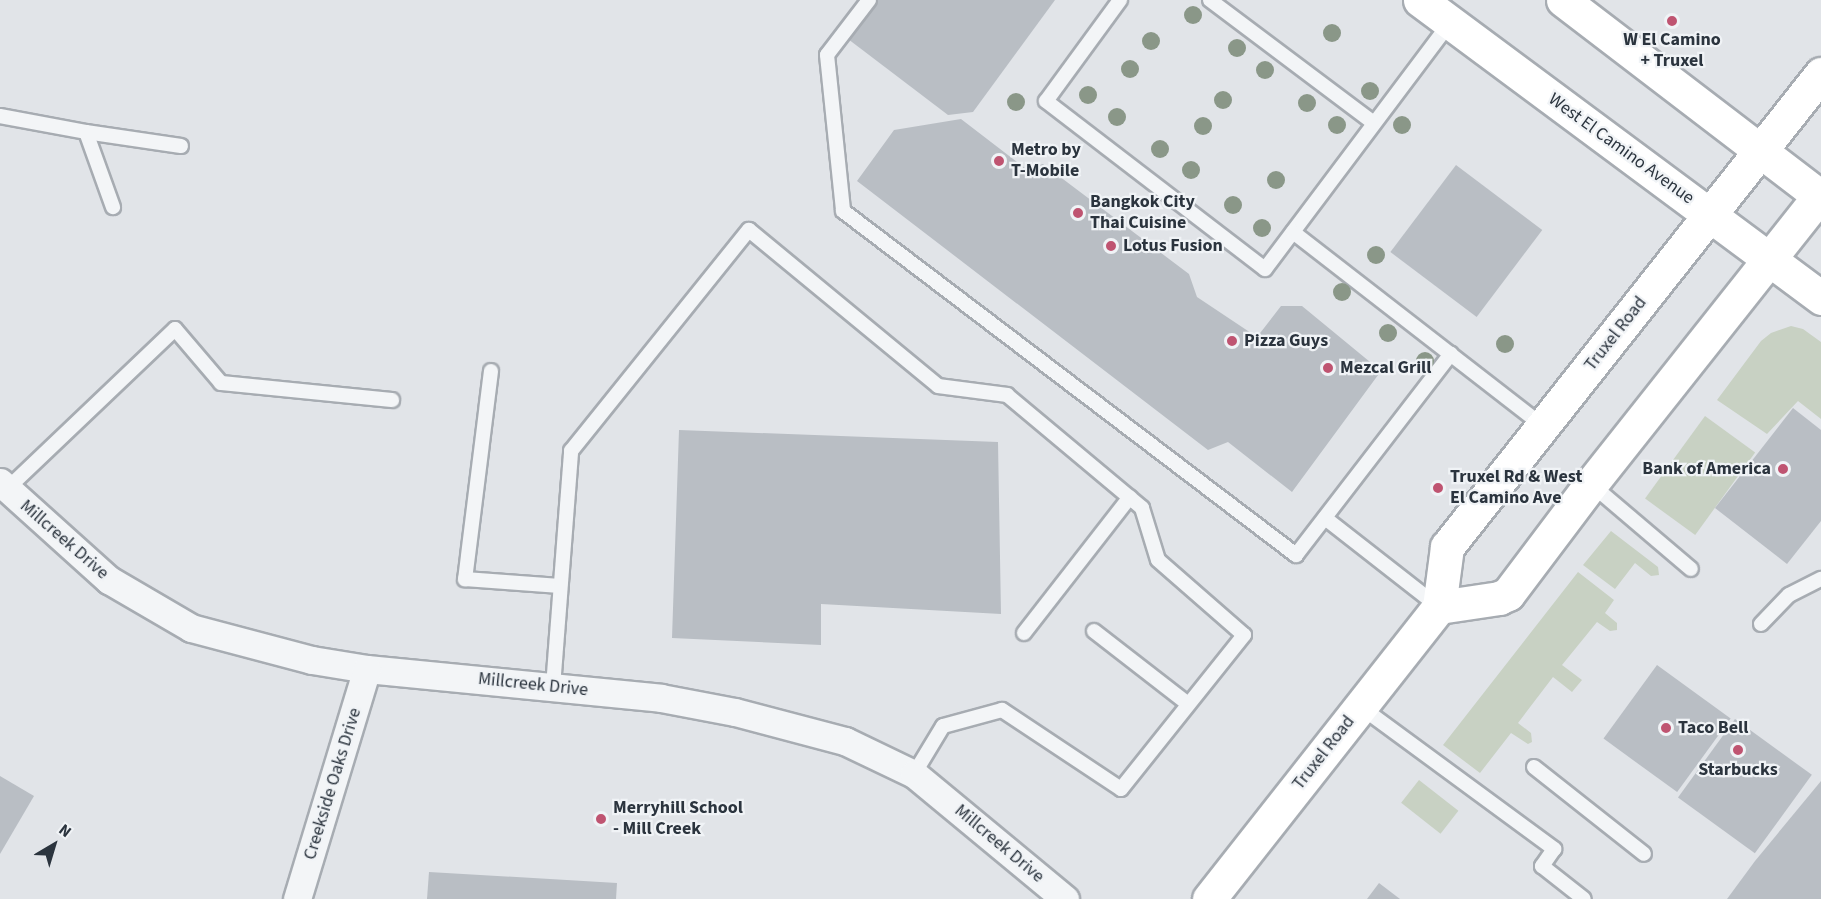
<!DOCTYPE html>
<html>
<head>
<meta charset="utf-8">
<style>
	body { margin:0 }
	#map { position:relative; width:1821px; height:899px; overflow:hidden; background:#e1e4e8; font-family:"Source Sans 3",sans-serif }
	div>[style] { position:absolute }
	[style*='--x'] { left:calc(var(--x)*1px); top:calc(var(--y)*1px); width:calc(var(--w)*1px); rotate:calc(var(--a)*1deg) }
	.green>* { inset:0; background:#c8d1c3; transform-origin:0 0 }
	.building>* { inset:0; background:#b9bec4; transform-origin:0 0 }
	.roads { filter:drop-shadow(2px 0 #a7acb2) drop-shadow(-2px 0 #a7acb2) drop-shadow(0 2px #a7acb2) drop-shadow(0 -2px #a7acb2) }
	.service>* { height:14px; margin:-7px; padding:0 7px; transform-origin:7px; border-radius:7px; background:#f3f5f7 }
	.minor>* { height:27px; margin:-13.5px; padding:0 13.5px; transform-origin:13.5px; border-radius:13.5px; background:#f3f5f7 }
	.secondary>* { height:33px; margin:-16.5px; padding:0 16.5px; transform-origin:16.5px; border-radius:16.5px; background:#fff }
	.trees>* { width:18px; height:18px; margin:-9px; border-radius:50%; background:#8a9788 }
	.dots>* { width:16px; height:16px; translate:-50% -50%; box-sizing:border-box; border:3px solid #f0f3f6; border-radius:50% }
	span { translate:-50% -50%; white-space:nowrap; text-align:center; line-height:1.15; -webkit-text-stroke:4.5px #f0f3f6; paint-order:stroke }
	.poi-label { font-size:18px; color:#2b343e; font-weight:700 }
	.left { translate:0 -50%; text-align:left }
	.right { translate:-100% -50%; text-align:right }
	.street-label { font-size:18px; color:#2b343e }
	.north { position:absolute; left:24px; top:815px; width:60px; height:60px; -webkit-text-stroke:4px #f0f3f6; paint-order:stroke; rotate:38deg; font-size:16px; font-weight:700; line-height:24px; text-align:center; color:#2b343e }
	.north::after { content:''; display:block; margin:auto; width:21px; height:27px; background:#2b343e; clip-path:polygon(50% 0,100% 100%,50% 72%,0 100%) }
</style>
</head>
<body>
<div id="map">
	<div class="green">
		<div style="clip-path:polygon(1791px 326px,1803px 329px,1821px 342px,1821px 419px,1798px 401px,1767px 434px,1717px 400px,1761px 341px,1771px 333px)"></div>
		<div style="left:1705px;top:416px;width:62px;height:102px;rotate:36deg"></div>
		<div style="clip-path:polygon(1611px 531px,1658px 567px,1659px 575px,1651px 576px,1635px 563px,1615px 589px,1583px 565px)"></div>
		<div style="clip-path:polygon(1578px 572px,1614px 600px,1605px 613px,1617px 623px,1617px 630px,1610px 631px,1597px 622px,1562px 665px,1582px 680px,1572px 692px,1553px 677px,1518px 723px,1531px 733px,1532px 742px,1528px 744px,1511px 733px,1480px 773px,1443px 745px)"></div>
		<div style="left:1419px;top:780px;width:50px;height:29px;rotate:38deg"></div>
	</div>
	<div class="building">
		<div style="clip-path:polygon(877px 0,1055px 0,973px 112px,948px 115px,848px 39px)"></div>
		<div style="clip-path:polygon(961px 119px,1025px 168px,1043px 164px,1189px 274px,1197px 297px,1257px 337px,1281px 306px,1302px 306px,1381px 371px,1292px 492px,1228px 442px,1208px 450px,857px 181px,894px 130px)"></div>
		<div style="left:1456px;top:165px;width:108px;height:109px;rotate:37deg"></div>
		<div style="clip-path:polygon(1793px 408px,1821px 430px,1821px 521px,1787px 564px,1715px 508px)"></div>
		<div style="clip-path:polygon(679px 430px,998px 442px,1001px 614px,821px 604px,821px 645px,672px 638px)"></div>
		<div style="left:1657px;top:665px;width:91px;height:91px;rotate:36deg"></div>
		<div style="left:1735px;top:719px;width:95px;height:97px;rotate:36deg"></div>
		<div style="clip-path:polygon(0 776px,34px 796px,0 854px)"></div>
		<div style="clip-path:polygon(1821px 781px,1821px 899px,1727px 899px,1755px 861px)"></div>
		<div style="clip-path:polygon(429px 872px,617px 883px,616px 899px,427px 899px)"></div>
		<div style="clip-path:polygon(1379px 883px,1400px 899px,1367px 899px)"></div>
	</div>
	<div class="roads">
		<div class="service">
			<div style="--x:869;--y:0;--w:69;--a:127.4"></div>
			<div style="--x:827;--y:55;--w:157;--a:84.1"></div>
			<div style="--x:843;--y:211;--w:569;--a:37.21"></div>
			<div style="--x:1296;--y:555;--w:254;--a:-52.4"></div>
			<div style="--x:1120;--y:0;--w:125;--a:126.2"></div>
			<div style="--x:1046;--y:101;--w:276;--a:37.5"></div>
			<div style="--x:1265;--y:269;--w:308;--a:-53.1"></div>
			<div style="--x:1210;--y:0;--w:205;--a:36.9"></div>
			<div style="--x:0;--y:116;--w:87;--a:10.5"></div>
			<div style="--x:86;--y:132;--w:80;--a:70.2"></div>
			<div style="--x:86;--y:132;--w:96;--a:8.4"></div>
			<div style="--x:1293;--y:232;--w:316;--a:37.8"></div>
			<div style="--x:491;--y:371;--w:210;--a:97.1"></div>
			<div style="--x:465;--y:579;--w:95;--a:4.2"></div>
			<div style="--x:1591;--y:484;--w:131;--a:40.4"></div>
			<div style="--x:7;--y:489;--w:232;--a:-43.6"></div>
			<div style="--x:175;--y:329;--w:71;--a:49.6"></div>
			<div style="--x:221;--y:383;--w:172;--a:5.7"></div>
			<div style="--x:1325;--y:518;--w:145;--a:38"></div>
			<div style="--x:1761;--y:624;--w:40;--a:-46"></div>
			<div style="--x:1789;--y:595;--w:36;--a:-27"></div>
			<div style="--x:1094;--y:631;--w:119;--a:37.8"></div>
			<div style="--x:1024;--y:633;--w:172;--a:-52.1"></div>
			<div style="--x:553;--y:687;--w:237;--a:-85.6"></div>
			<div style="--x:571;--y:451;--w:284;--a:-51.2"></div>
			<div style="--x:749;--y:230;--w:245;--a:39.5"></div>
			<div style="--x:938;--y:386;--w:70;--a:7.4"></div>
			<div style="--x:1007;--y:395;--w:176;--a:39.9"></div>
			<div style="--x:1142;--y:508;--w:54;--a:72.9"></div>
			<div style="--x:1158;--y:560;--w:114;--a:41.1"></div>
			<div style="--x:1244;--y:635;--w:197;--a:128.6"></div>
			<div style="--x:1121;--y:789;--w:143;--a:-146.4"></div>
			<div style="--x:1002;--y:710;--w:61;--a:164.8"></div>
			<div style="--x:943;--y:726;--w:56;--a:121.1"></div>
			<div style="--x:1361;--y:707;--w:240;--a:36.3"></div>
			<div style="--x:1554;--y:849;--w:21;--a:125"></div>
			<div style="--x:1542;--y:866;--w:53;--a:38.2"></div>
			<div style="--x:1534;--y:767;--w:140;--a:38.3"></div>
		</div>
		<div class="minor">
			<div style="--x:0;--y:482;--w:147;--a:42"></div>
			<div style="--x:109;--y:580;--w:95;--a:30.3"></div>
			<div style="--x:191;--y:628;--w:125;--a:14.8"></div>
			<div style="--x:312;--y:660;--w:56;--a:9.3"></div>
			<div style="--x:367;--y:669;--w:295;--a:5.6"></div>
			<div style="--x:661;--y:698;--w:75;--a:10.7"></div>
			<div style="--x:735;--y:712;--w:114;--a:14.8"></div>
			<div style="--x:845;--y:741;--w:76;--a:25.6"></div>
			<div style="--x:914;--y:774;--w:196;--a:39.6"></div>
			<div style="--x:297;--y:899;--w:240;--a:-73.1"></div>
		</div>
		<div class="secondary">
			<div style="--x:1420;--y:0;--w:500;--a:36.6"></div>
			<div style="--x:1563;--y:0;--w:325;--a:37.4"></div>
			<div style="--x:1439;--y:607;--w:61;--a:-8.5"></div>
			<div style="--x:1499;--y:598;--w:10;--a:-24"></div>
			<div style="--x:1508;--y:594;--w:138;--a:-53"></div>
			<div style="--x:1591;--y:484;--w:370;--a:-51.6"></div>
			<div style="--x:1209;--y:899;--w:372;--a:-51.8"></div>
			<div style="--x:1439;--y:607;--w:61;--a:-82.4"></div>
			<div style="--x:1447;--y:547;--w:603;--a:-51.67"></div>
		</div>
	</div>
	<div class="trees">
		<div style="left:1193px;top:15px"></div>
		<div style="left:1332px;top:33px"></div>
		<div style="left:1151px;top:41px"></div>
		<div style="left:1237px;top:48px"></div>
		<div style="left:1130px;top:69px"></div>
		<div style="left:1265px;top:70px"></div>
		<div style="left:1370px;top:91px"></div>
		<div style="left:1088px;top:95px"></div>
		<div style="left:1223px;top:100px"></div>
		<div style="left:1016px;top:102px"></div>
		<div style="left:1307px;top:103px"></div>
		<div style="left:1117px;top:117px"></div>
		<div style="left:1337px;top:125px"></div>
		<div style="left:1402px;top:125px"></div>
		<div style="left:1203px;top:126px"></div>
		<div style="left:1160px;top:149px"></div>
		<div style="left:1191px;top:170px"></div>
		<div style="left:1276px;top:180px"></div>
		<div style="left:1233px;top:205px"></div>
		<div style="left:1262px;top:228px"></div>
		<div style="left:1376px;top:255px"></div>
		<div style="left:1342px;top:292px"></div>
		<div style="left:1388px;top:333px"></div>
		<div style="left:1505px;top:344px"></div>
		<div style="left:1425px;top:361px"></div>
	</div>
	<div class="dots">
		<div style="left:1672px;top:21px;background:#bf5471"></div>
		<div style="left:999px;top:161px;background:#bf5471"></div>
		<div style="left:1078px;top:213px;background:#bf5471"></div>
		<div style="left:1111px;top:246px;background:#bf5471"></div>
		<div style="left:1232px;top:341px;background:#bf5471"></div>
		<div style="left:1328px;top:368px;background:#bf5471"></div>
		<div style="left:1783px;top:469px;background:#bf5471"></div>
		<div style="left:1438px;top:488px;background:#bf5471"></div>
		<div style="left:1666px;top:728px;background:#bf5471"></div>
		<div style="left:1738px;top:750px;background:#bf5471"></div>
		<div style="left:601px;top:819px;background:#bf5471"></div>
	</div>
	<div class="poi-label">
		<span style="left:1672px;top:51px">W El Camino<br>+ Truxel</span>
		<span class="left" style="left:1011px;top:161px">Metro by<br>T-Mobile</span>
		<span class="left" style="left:1090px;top:213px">Bangkok City<br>Thai Cuisine</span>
		<span class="left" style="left:1123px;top:246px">Lotus Fusion</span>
		<span class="left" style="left:1244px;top:341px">Pizza Guys</span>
		<span class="left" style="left:1340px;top:368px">Mezcal Grill</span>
		<span class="right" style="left:1771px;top:469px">Bank of America</span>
		<span class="left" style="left:1450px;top:488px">Truxel Rd &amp; West<br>El Camino Ave</span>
		<span class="left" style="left:1678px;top:728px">Taco Bell</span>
		<span style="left:1738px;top:770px">Starbucks</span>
		<span class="left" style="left:613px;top:819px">Merryhill School<br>- Mill Creek</span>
	</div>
	<div class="street-label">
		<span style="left:1621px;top:149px;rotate:36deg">West El Camino Avenue</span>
		<span style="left:1616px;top:334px;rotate:-52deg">Truxel Road</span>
		<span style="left:64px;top:540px;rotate:41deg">Millcreek Drive</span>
		<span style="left:533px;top:685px;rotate:6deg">Millcreek Drive</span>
		<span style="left:1324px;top:753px;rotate:-52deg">Truxel Road</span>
		<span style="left:333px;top:784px;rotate:-73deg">Creekside Oaks Drive</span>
		<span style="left:999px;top:844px;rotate:40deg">Millcreek Drive</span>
	</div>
	<div class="north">N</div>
</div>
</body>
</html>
